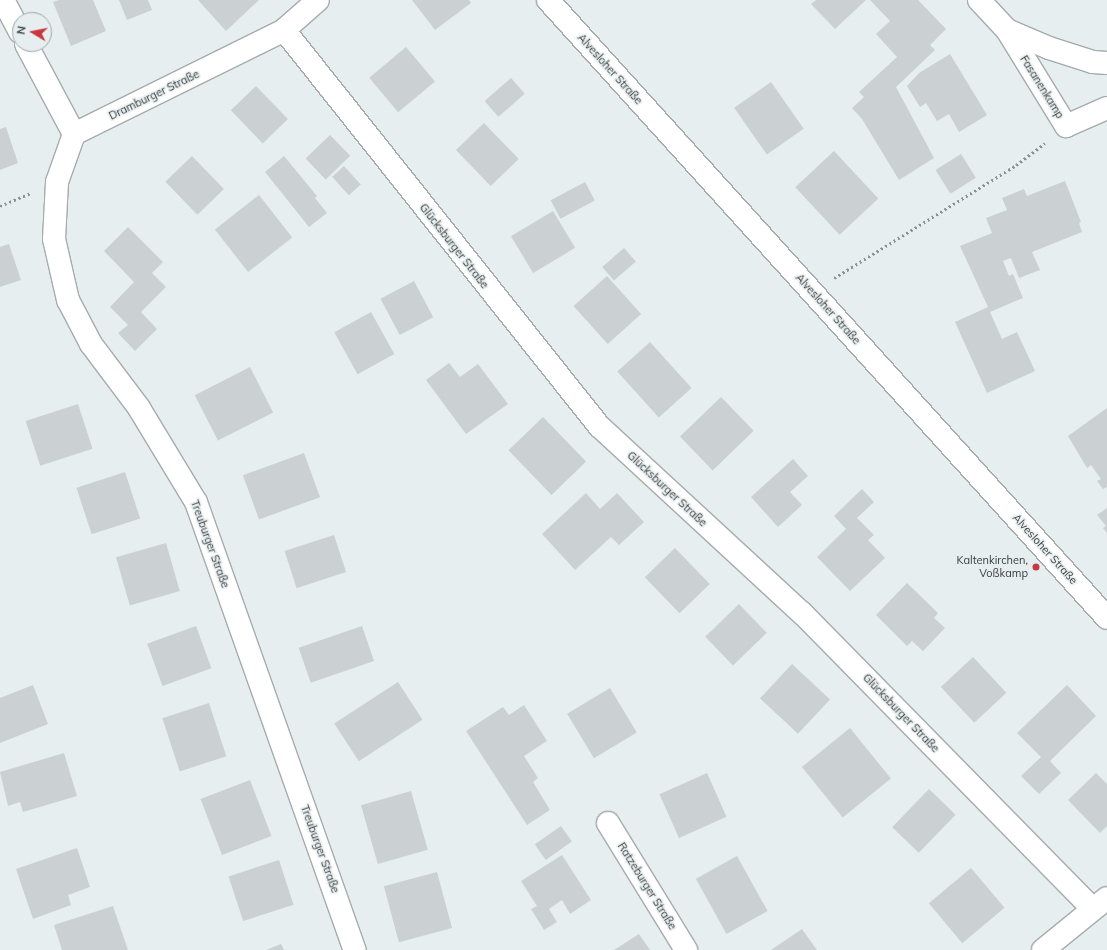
<!DOCTYPE html>
<html>
<head>
<meta charset="utf-8">
<style>
	body { margin:0 }
	#map { position:relative; width:1107px; height:950px; overflow:hidden; background:#e7eeef; font-family:Mulish,sans-serif }
	div>[style] { position:absolute }
	[style*='--x'] { left:calc(var(--x)*1px); top:calc(var(--y)*1px); width:calc(var(--w)*1px); rotate:calc(var(--a)*1deg) }
	.building>* { inset:0; background:#cbd1d2; transform-origin:0 0 }
	.path>* { height:2.5px; margin-top:-1.25px; transform-origin:0; background:repeating-linear-gradient(90deg,#8c9192 0 2px,transparent 0 5px) }
	.roads { filter:drop-shadow(1px 0 #a6acac) drop-shadow(-1px 0 #a6acac) drop-shadow(0 1px #a6acac) drop-shadow(0 -1px #a6acac) }
	.street>* { height:22px; margin:-11px; padding:0 11px; transform-origin:11px; border-radius:11px; background:#fff }
	.secondary>* { height:22px; margin:-11px; padding:0 11px; transform-origin:11px; border-radius:11px; background:#fff }
	.dots>* { width:11px; height:11px; translate:-50% -50%; box-sizing:border-box; border:2px solid #e7eeef; border-radius:50% }
	span { translate:-50% -50%; white-space:nowrap; text-align:center; line-height:1.15; -webkit-text-stroke:3px #e7eeef; paint-order:stroke }
	.street-label { font-size:11px; color:#393c3c }
	.poi-label { font-size:11px; color:#393c3c }
	.right { translate:-100% -50%; text-align:right }
	.north { position:absolute; left:12px; top:12px; width:40px; height:40px; box-sizing:border-box; background:#e7eeef; border:1px solid #a1a7a7; border-radius:50%; rotate:280deg; font-size:11px; font-weight:700; line-height:16px; text-align:center; color:#393c3c }
	.north::after { content:''; display:block; margin:auto; width:14px; height:18px; background:#c8383f; clip-path:polygon(50% 0,100% 100%,50% 72%,0 100%) }
</style>
</head>
<body>
<div id="map">
	<div class="building">
		<div style="clip-path:polygon(59px 0,93px 0,106px 31px,71px 46px,53px 2px)"></div>
		<div style="clip-path:polygon(119px 0,148px 0,152px 10px,127px 20px)"></div>
		<div style="clip-path:polygon(198px 0,259px 0,226px 31px)"></div>
		<div style="clip-path:polygon(412px 0,469px 0,471px 3px,435px 30px)"></div>
		<div style="clip-path:polygon(816px 0,866px 0,835px 29px,811px 4px)"></div>
		<div style="clip-path:polygon(870px 0,918px 0,946px 29px,930px 45px,935px 50px,896px 87px,934px 158px,899px 180px,862px 119px,852px 108px,864px 97px,859px 92px,897px 57px,876px 34px,890px 21px)"></div>
		<div style="left:406px;top:47px;width:45px;height:48px;rotate:50deg"></div>
		<div style="clip-path:polygon(950px 54px,987px 115px,959px 132px,949px 114px,937px 121px,926px 103px,920px 107px,907px 86px,919px 73px)"></div>
		<div style="left:511px;top:78px;width:21px;height:35px;rotate:49deg"></div>
		<div style="left:771px;top:82px;width:57px;height:45px;rotate:55deg"></div>
		<div style="left:256px;top:86px;width:46px;height:35px;rotate:46deg"></div>
		<div style="left:484px;top:123px;width:50px;height:39px;rotate:46deg"></div>
		<div style="clip-path:polygon(6px 127px,18px 163px,0 170px,0 129px)"></div>
		<div style="left:330px;top:135px;width:29px;height:34px;rotate:46deg"></div>
		<div style="left:834px;top:151px;width:65px;height:53px;rotate:47deg"></div>
		<div style="left:961px;top:154px;width:28px;height:30px;rotate:58deg"></div>
		<div style="left:192px;top:156px;width:46px;height:37px;rotate:46deg"></div>
		<div style="clip-path:polygon(284px 156px,317px 196px,315px 198px,327px 213px,309px 227px,265px 172px)"></div>
		<div style="left:344px;top:166px;width:25px;height:16px;rotate:48deg"></div>
		<div style="clip-path:polygon(1065px 181px,1081px 222px,1079px 223px,1082px 232px,1032px 252px,1040px 270px,1019px 278px,1011px 258px,1003px 261px,1009px 276px,1013px 274px,1023px 298px,990px 312px,1002px 339px,1017px 332px,1035px 371px,987px 393px,955px 322px,988px 307px,960px 246px,992px 233px,986px 218px,1007px 210px,1002px 198px,1024px 189px,1027px 196px)"></div>
		<div style="left:585px;top:182px;width:21px;height:39px;rotate:62deg"></div>
		<div style="left:259px;top:195px;width:54px;height:56px;rotate:52deg"></div>
		<div style="left:553px;top:211px;width:43px;height:49px;rotate:59deg"></div>
		<div style="clip-path:polygon(128px 227px,163px 262px,152px 273px,166px 287px,141px 312px,157px 329px,135px 351px,118px 333px,128px 325px,110px 307px,134px 282px,104px 251px)"></div>
		<div style="clip-path:polygon(9px 244px,21px 280px,0 287px,0 247px)"></div>
		<div style="left:624px;top:248px;width:18px;height:29px;rotate:49deg"></div>
		<div style="left:607px;top:276px;width:51px;height:45px;rotate:48deg"></div>
		<div style="left:414px;top:281px;width:41px;height:38px;rotate:62deg"></div>
		<div style="left:371px;top:312px;width:48px;height:42px;rotate:61deg"></div>
		<div style="left:650px;top:342px;width:62px;height:44px;rotate:48deg"></div>
		<div style="clip-path:polygon(449px 363px,460px 377px,478px 364px,508px 404px,466px 434px,426px 380px)"></div>
		<div style="left:250px;top:367px;width:51px;height:62px;rotate:63deg"></div>
		<div style="left:721px;top:397px;width:47px;height:57px;rotate:46deg"></div>
		<div style="left:78px;top:404px;width:47px;height:55px;rotate:72deg"></div>
		<div style="clip-path:polygon(1107px 408px,1107px 487px,1103px 489px,1097px 481px,1101px 479px,1091px 465px,1087px 468px,1068px 436px)"></div>
		<div style="left:543px;top:417px;width:62px;height:48px;rotate:46deg"></div>
		<div style="left:304px;top:453px;width:47px;height:65px;rotate:70deg"></div>
		<div style="clip-path:polygon(793px 459px,808px 476px,790px 492px,802px 505px,778px 527px,751px 497px)"></div>
		<div style="left:125px;top:472px;width:49px;height:51px;rotate:72deg"></div>
		<div style="clip-path:polygon(862px 489px,874px 502px,857px 518px,874px 535px,868px 540px,885px 558px,850px 591px,817px 557px,846px 529px,834px 516px)"></div>
		<div style="clip-path:polygon(586px 493px,600px 509px,617px 493px,644px 522px,619px 545px,611px 537px,575px 570px,542px 534px)"></div>
		<div style="clip-path:polygon(1107px 508px,1107px 533px,1103px 528px,1106px 526px,1097px 515px)"></div>
		<div style="left:334px;top:535px;width:39px;height:52px;rotate:72deg"></div>
		<div style="left:166px;top:543px;width:50px;height:52px;rotate:74deg"></div>
		<div style="left:675px;top:548px;width:50px;height:42px;rotate:46deg"></div>
		<div style="clip-path:polygon(907px 583px,938px 613px,934px 618px,945px 628px,923px 651px,912px 641px,907px 646px,876px 615px)"></div>
		<div style="left:739px;top:604px;width:40px;height:47px;rotate:46deg"></div>
		<div style="left:196px;top:626px;width:45px;height:52px;rotate:70deg"></div>
		<div style="left:362px;top:626px;width:37px;height:67px;rotate:71deg"></div>
		<div style="left:973px;top:657px;width:49px;height:44px;rotate:47deg"></div>
		<div style="left:792px;top:664px;width:52px;height:47px;rotate:43deg"></div>
		<div style="left:398px;top:682px;width:45px;height:76px;rotate:57deg"></div>
		<div style="clip-path:polygon(33px 685px,48px 724px,0 743px,0 698px)"></div>
		<div style="clip-path:polygon(1067px 685px,1096px 716px,1050px 761px,1061px 773px,1039px 794px,1021px 776px,1041px 757px,1017px 733px)"></div>
		<div style="left:610px;top:688px;width:52px;height:50px;rotate:59deg"></div>
		<div style="left:209px;top:703px;width:56px;height:49px;rotate:72deg"></div>
		<div style="clip-path:polygon(524px 705px,547px 741px,524px 756px,538px 778px,533px 782px,550px 810px,527px 825px,466px 731px,503px 707px,509px 715px)"></div>
		<div style="left:850px;top:728px;width:65px;height:62px;rotate:51deg"></div>
		<div style="clip-path:polygon(64px 753px,77px 796px,23px 812px,20px 802px,8px 806px,0 772px)"></div>
		<div style="left:707px;top:773px;width:48px;height:52px;rotate:66deg"></div>
		<div style="clip-path:polygon(1096px 773px,1107px 784px,1107px 826px,1100px 833px,1068px 800px)"></div>
		<div style="left:250px;top:780px;width:60px;height:53px;rotate:69deg"></div>
		<div style="left:929px;top:789px;width:37px;height:53px;rotate:44deg"></div>
		<div style="left:411px;top:791px;width:61px;height:52px;rotate:74deg"></div>
		<div style="left:561px;top:826px;width:19px;height:32px;rotate:55deg"></div>
		<div style="clip-path:polygon(77px 848px,90px 887px,68px 895px,71px 905px,33px 919px,16px 869px)"></div>
		<div style="clip-path:polygon(562px 855px,591px 900px,570px 914px,562px 900px,549px 909px,557px 922px,544px 930px,531px 909px,537px 906px,521px 881px)"></div>
		<div style="left:737px;top:856px;width:63px;height:47px;rotate:61deg"></div>
		<div style="left:279px;top:860px;width:47px;height:53px;rotate:72deg"></div>
		<div style="left:971px;top:868px;width:52px;height:55px;rotate:50deg"></div>
		<div style="left:437px;top:872px;width:58px;height:55px;rotate:75deg"></div>
		<div style="clip-path:polygon(113px 906px,128px 950px,62px 950px,54px 925px)"></div>
		<div style="clip-path:polygon(802px 929px,817px 950px,771px 950px)"></div>
		<div style="clip-path:polygon(639px 934px,650px 950px,614px 950px)"></div>
		<div style="clip-path:polygon(281px 944px,284px 950px,266px 950px)"></div>
	</div>
	<div class="path">
		<div style="--x:0;--y:206;--w:33;--a:-23"></div>
		<div style="--x:834;--y:278;--w:214;--a:-31.8"></div>
		<div style="--x:1016;--y:165;--w:36;--a:-37"></div>
	</div>
	<div class="roads">
		<div class="street">
			<div style="--x:3;--y:0;--w:36;--a:62"></div>
			<div style="--x:979;--y:0;--w:41;--a:47"></div>
			<div style="--x:1007;--y:30;--w:46;--a:23.2"></div>
			<div style="--x:1049;--y:48;--w:46;--a:17.7"></div>
			<div style="--x:1093;--y:62;--w:14;--a:4"></div>
			<div style="--x:284;--y:30;--w:506;--a:51.5"></div>
			<div style="--x:599;--y:426;--w:276;--a:42.7"></div>
			<div style="--x:802;--y:613;--w:415;--a:45.5"></div>
			<div style="--x:1007;--y:30;--w:113;--a:58.4"></div>
			<div style="--x:1066;--y:126;--w:45;--a:-23.7"></div>
			<div style="--x:26;--y:44;--w:102;--a:61.9"></div>
			<div style="--x:74;--y:134;--w:234;--a:-26.3"></div>
			<div style="--x:284;--y:30;--w:45;--a:-41.4"></div>
			<div style="--x:74;--y:134;--w:51;--a:109.5"></div>
			<div style="--x:57;--y:182;--w:57;--a:93"></div>
			<div style="--x:54;--y:239;--w:63;--a:77.1"></div>
			<div style="--x:68;--y:300;--w:50;--a:62.4"></div>
			<div style="--x:91;--y:344;--w:80;--a:53.1"></div>
			<div style="--x:139;--y:408;--w:110;--a:58.8"></div>
			<div style="--x:196;--y:502;--w:475;--a:70.5"></div>
			<div style="--x:608;--y:823;--w:149;--a:58.4"></div>
			<div style="--x:1043;--y:950;--w:82;--a:-39.1"></div>
		</div>
		<div class="secondary">
			<div style="--x:548;--y:0;--w:833;--a:47.87"></div>
		</div>
	</div>
	<div class="dots">
		<div style="left:1036px;top:567px;background:#c8383f"></div>
	</div>
	<div class="street-label">
		<span style="left:610px;top:69px;rotate:48deg">Alvesloher Straße</span>
		<span style="left:1042px;top:87px;rotate:58deg">Fasanenkamp</span>
		<span style="left:154px;top:95px;rotate:-26deg">Dramburger Straße</span>
		<span style="left:454px;top:246px;rotate:52deg">Glücksburger Straße</span>
		<span style="left:828px;top:309px;rotate:48deg">Alvesloher Straße</span>
		<span style="left:667px;top:489px;rotate:43deg">Glücksburger Straße</span>
		<span style="left:210px;top:544px;rotate:70deg">Treuburger Straße</span>
		<span style="left:1045px;top:549px;rotate:48deg">Alvesloher Straße</span>
		<span style="left:901px;top:713px;rotate:46deg">Glücksburger Straße</span>
		<span style="left:320px;top:849px;rotate:70deg">Treuburger Straße</span>
		<span style="left:647px;top:886px;rotate:58deg">Ratzeburger Straße</span>
	</div>
	<div class="poi-label">
		<span class="right" style="left:1028px;top:567px">Kaltenkirchen,<br>Voßkamp</span>
	</div>
	<div class="north">N</div>
</div>
</body>
</html>
